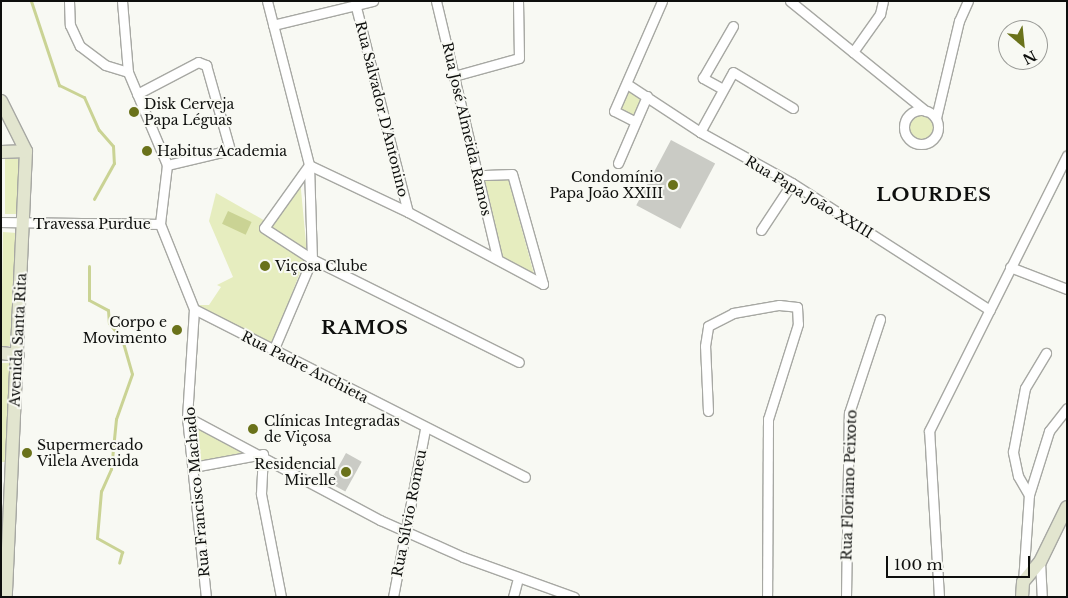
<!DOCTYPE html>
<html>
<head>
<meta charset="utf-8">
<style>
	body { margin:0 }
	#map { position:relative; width:1068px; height:598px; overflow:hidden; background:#f8f9f3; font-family:"Libre Baskerville",serif }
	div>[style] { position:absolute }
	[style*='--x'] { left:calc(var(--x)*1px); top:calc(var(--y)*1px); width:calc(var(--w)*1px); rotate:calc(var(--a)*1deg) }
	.green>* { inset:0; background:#e6edbf; transform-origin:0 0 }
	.round { border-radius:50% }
	.water>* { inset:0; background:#cad394; transform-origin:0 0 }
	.stream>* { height:3px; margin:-1.5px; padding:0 1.5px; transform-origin:1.5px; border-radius:1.5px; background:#cad394 }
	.building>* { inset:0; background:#cacbc5; transform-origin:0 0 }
	.roads { filter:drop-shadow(1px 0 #a7a8a3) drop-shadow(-1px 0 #a7a8a3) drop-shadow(0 1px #a7a8a3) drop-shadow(0 -1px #a7a8a3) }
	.street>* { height:9px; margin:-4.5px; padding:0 4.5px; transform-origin:4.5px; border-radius:4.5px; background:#fff }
	.street>.ring { margin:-4.5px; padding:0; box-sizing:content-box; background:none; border:9px solid #fff; border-radius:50% }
	.secondary>* { height:12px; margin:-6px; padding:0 6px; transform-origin:6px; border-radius:6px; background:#e2e5cf }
	.dots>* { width:14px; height:14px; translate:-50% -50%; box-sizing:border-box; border:2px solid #f8f9f3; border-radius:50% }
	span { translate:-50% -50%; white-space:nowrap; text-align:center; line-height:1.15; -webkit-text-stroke:4px #f8f9f3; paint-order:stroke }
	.poi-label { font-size:14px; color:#0e0f0d }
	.left { translate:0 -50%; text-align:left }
	.right { translate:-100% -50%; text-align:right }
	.street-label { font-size:14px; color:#0e0f0d }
	.district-label { font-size:19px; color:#0e0f0d; font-weight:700; letter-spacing:1px }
	.frame { position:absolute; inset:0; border:2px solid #0e0f0d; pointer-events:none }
	.north { position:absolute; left:998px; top:20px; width:50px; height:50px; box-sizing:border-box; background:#f8f9f3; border:1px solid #9a9b97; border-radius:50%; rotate:152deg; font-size:14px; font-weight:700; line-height:20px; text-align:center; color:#0e0f0d }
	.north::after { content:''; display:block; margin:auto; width:18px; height:22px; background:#6a721a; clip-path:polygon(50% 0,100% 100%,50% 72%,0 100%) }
	.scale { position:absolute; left:886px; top:556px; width:144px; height:22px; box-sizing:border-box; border:2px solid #0e0f0d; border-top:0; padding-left:6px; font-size:15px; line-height:18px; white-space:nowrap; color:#0e0f0d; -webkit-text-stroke:4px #f8f9f3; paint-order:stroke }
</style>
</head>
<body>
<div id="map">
	<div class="green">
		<div style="left:628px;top:88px;width:20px;height:25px;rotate:30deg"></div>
		<div class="round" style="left:908px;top:114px;width:26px;height:26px"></div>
		<div style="left:5px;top:159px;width:15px;height:55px"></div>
		<div style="clip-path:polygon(508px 178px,534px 274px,503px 257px,483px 180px)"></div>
		<div style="clip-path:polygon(300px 179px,307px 254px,272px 346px,195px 305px,209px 305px,221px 287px,217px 285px,233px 277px,209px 221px,216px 193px,267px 222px)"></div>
		<div style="clip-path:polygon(3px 232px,17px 233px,12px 346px,1px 346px)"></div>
		<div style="clip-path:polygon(1px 363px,14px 363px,8px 462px,1px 462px)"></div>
		<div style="clip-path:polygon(198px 428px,247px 452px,198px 462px,193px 433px)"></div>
	</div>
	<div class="water">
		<div style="left:228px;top:211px;width:26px;height:14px;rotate:25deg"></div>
	</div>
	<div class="stream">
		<div style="--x:31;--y:1;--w:89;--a:71.6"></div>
		<div style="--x:59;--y:85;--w:28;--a:26"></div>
		<div style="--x:84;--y:97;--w:36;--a:66"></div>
		<div style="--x:99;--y:130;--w:21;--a:49"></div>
		<div style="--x:113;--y:146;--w:17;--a:87"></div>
		<div style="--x:114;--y:163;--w:41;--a:119.1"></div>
		<div style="--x:89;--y:266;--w:34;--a:90"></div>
		<div style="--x:89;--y:300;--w:21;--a:28"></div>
		<div style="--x:108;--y:310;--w:13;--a:86"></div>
		<div style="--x:109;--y:323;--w:21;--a:51"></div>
		<div style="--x:122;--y:339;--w:36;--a:74"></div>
		<div style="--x:132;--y:374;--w:48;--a:109.6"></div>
		<div style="--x:116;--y:419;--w:50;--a:95.7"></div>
		<div style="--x:111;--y:469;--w:24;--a:114"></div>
		<div style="--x:101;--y:491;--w:47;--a:94.9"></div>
		<div style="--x:97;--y:538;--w:29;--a:29"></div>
		<div style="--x:122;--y:552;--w:11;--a:105"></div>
	</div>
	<div class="building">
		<div style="left:671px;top:140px;width:50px;height:74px;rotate:28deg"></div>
		<div style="left:346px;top:453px;width:18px;height:34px;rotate:29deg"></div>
	</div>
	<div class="roads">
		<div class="street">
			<div style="--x:69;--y:1;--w:24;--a:88"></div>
			<div style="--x:70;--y:25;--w:23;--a:65"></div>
			<div style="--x:80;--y:46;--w:31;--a:37"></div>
			<div style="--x:105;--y:65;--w:24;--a:17"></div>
			<div style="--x:122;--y:1;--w:71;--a:85.2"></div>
			<div style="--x:128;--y:72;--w:101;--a:67.2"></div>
			<div style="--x:167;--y:165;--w:59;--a:96.8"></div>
			<div style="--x:160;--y:224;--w:92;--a:68.2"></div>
			<div style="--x:194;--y:309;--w:108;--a:93.7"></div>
			<div style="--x:187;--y:417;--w:181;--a:84"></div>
			<div style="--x:267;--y:1;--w:169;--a:75.6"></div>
			<div style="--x:309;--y:165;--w:94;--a:88.2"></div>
			<div style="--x:312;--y:259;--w:100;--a:113"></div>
			<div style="--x:436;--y:1;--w:264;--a:76.6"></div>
			<div style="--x:790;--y:1;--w:175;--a:39"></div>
			<div style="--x:356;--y:7;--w:211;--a:75.8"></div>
			<div style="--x:273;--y:25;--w:103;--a:-13.5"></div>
			<div style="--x:853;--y:52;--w:47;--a:-54.6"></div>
			<div style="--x:880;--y:14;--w:13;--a:-77"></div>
			<div style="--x:454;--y:76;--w:67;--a:-15.5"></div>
			<div style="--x:519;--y:58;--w:57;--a:-91"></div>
			<div style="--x:627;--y:84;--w:87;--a:33.3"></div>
			<div style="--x:700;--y:132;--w:105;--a:29"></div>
			<div style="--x:792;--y:183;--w:235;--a:32.7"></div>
			<div style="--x:721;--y:88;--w:21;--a:-151"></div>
			<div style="--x:703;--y:78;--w:60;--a:-60"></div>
			<div style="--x:137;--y:94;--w:69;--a:-27.7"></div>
			<div style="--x:198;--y:62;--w:9;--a:21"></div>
			<div style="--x:206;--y:65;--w:88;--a:74.2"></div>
			<div style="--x:230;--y:150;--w:65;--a:166.6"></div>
			<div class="ring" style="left:904px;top:110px;width:25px;height:25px"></div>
			<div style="--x:936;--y:118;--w:100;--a:-76.7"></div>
			<div style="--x:959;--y:21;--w:22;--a:-66"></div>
			<div style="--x:634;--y:121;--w:22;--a:-153"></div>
			<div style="--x:614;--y:111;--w:120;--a:-66.4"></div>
			<div style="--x:700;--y:132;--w:68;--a:-61.2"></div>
			<div style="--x:733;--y:72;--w:70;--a:31"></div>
			<div style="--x:618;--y:163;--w:73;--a:-66.6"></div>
			<div style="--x:309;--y:165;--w:110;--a:25.4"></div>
			<div style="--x:408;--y:212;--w:153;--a:28.1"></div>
			<div style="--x:543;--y:284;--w:114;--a:-105.7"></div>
			<div style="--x:512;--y:174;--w:34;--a:178"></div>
			<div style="--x:309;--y:165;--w:77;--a:125.5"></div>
			<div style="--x:264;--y:228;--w:57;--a:32.9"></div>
			<div style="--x:312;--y:259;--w:231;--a:26.5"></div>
			<div style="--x:1;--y:222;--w:159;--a:0.7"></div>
			<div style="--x:761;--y:230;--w:56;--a:-56.6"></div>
			<div style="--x:1010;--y:267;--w:61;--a:21.1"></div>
			<div style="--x:194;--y:309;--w:371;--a:26.9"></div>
			<div style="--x:708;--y:411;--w:65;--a:-92.6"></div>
			<div style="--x:705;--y:346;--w:20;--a:-81"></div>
			<div style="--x:708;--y:326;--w:28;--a:-27"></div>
			<div style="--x:733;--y:313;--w:47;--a:-9.9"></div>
			<div style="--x:779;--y:305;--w:18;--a:6"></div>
			<div style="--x:797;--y:307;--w:17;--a:87"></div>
			<div style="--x:798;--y:324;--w:100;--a:107.5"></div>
			<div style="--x:768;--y:419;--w:178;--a:90.3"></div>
			<div style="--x:187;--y:417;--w:219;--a:28.1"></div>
			<div style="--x:380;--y:520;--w:91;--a:24"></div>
			<div style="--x:463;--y:557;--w:118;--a:19.8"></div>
			<div style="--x:193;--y:467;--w:71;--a:-10.5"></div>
			<div style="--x:263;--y:454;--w:40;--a:92.9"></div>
			<div style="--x:261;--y:494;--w:105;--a:79"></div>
			<div style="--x:1029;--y:495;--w:22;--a:-120"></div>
			<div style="--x:1018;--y:476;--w:25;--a:-102"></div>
			<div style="--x:1013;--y:452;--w:65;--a:-79.4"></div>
			<div style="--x:1025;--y:388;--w:41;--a:-59"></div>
			<div style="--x:1040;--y:562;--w:35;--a:87"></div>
			<div style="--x:1023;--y:582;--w:87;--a:-86.1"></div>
			<div style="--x:1029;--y:495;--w:67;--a:-72.6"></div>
			<div style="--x:1049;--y:431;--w:29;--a:-52"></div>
			<div style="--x:393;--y:597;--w:171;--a:-79.2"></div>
			<div style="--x:513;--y:597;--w:20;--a:-75"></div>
			<div style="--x:846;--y:597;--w:184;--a:-89.1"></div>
			<div style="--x:849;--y:413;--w:99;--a:-71.7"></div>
			<div style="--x:939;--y:597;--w:166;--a:-93.4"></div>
			<div style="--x:929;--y:431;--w:308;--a:-63.4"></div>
		</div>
		<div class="secondary">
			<div style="--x:1;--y:101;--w:56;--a:63.4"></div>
			<div style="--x:26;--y:151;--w:446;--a:92.6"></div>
			<div style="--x:1;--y:152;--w:25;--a:-2"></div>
			<div style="--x:1;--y:353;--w:17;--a:7"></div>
			<div style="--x:1022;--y:597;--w:15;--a:-86"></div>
			<div style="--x:1023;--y:582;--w:26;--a:-50"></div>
			<div style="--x:1040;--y:562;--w:61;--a:-63.9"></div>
		</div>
	</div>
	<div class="dots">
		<div style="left:134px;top:112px;background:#6a721a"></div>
		<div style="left:147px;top:151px;background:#6a721a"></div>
		<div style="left:673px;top:185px;background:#6a721a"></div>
		<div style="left:265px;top:266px;background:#6a721a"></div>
		<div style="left:177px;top:330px;background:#6a721a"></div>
		<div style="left:253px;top:429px;background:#6a721a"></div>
		<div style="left:27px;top:453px;background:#6a721a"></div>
		<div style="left:346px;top:472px;background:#6a721a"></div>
	</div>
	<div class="poi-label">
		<span class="left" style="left:144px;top:112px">Disk Cerveja<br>Papa Léguas</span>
		<span class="left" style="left:157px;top:151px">Habitus Academia</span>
		<span class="right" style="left:663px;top:185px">Condomínio<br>Papa João XXIII</span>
		<span class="left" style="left:275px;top:266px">Viçosa Clube</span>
		<span class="right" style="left:167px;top:330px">Corpo e<br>Movimento</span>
		<span class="left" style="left:264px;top:429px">Clínicas Integradas<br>de Viçosa</span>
		<span class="left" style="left:37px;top:453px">Supermercado<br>Vilela Avenida</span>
		<span class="right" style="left:336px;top:472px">Residencial<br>Mirelle</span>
	</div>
	<div class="street-label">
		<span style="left:382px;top:109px;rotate:76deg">Rua Salvador D'Antonino</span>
		<span style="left:467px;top:129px;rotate:77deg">Rua José Almeida Ramos</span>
		<span style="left:809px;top:197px;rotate:31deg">Rua Papa João XXIII</span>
		<span style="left:92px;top:224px">Travessa Purdue</span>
		<span style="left:18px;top:340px;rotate:-87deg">Avenida Santa Rita</span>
		<span style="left:305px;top:367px;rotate:27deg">Rua Padre Anchieta</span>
		<span style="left:849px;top:485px;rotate:-88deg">Rua Floriano Peixoto</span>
		<span style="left:197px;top:492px;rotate:-95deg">Rua Francisco Machado</span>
		<span style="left:409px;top:513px;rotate:-79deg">Rua Sílvio Romeu</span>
	</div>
	<div class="district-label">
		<span style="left:934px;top:195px">LOURDES</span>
		<span style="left:365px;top:328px">RAMOS</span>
	</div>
	<div class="frame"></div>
	<div class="north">N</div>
	<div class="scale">100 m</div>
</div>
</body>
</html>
